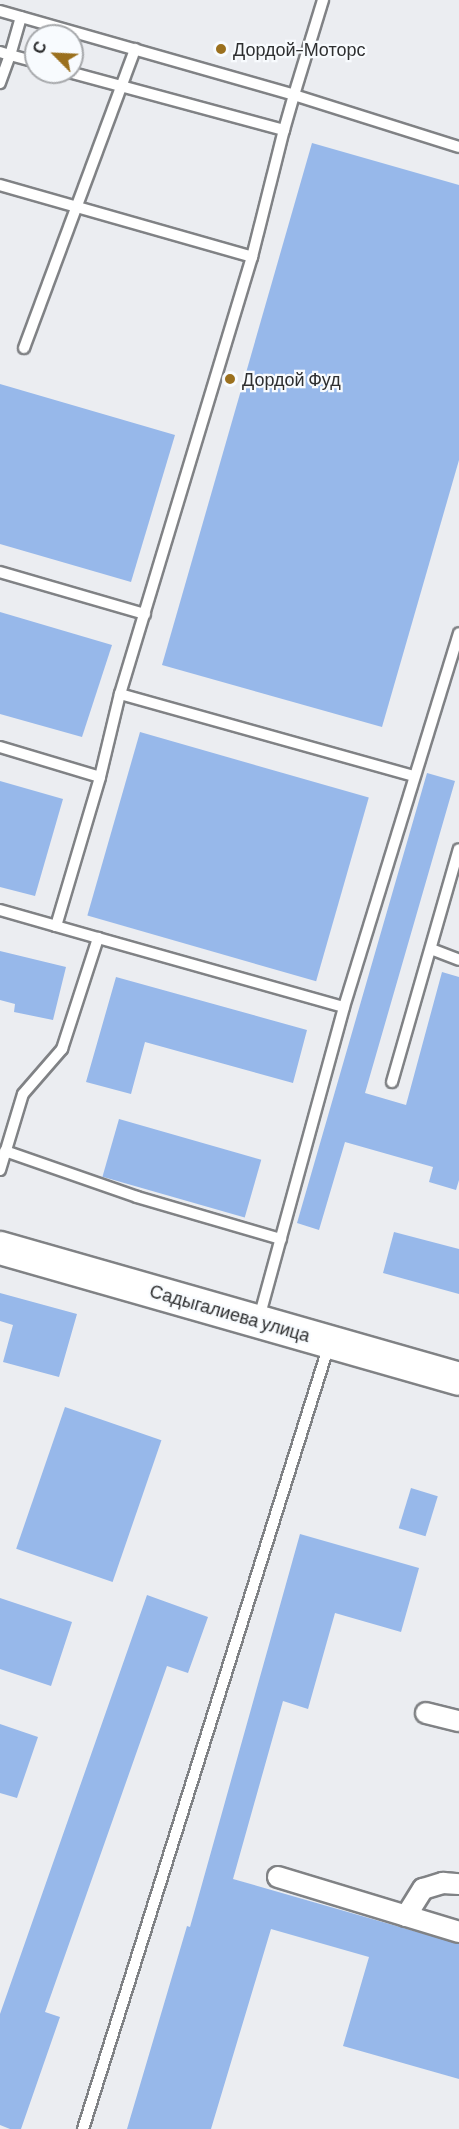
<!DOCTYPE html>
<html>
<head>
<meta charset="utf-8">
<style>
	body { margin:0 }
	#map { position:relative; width:459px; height:2129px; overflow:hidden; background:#ebedf1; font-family:Barlow,sans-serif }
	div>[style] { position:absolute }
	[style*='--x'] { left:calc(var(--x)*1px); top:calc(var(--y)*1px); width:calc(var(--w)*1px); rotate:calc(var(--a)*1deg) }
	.building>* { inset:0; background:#97b8ea; transform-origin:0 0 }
	.roads { filter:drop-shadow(2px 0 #808285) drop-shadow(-2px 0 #808285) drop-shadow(0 2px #808285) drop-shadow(0 -2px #808285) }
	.service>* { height:10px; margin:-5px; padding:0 5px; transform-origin:5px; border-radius:5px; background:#fff }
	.minor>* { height:20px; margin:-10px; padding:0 10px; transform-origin:10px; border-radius:10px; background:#fff }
	.primary>* { height:32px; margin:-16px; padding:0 16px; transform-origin:16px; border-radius:16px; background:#fff }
	.dots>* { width:16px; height:16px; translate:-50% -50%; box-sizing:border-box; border:3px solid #f8fbfe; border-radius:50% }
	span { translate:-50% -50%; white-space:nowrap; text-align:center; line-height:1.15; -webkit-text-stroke:4.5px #f8fbfe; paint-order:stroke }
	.poi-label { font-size:18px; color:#2e2f30 }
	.left { translate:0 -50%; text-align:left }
	.street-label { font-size:18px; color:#2e2f30 }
	.north { position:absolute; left:24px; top:24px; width:60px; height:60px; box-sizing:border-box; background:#f8fbfe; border:2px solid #a7a9ac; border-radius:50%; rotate:294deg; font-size:16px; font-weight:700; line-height:24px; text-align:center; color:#2e2f30 }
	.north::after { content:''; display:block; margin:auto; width:21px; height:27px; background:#9b701e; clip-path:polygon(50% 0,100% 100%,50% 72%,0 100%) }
</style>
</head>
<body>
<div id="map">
	<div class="building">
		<div style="clip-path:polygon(312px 143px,459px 185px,459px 460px,382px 727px,162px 665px)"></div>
		<div style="clip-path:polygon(0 384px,175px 435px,131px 582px,0 544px)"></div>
		<div style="clip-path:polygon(0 612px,112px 645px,82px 737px,0 714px)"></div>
		<div style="left:140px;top:732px;width:238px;height:191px;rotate:16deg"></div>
		<div style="clip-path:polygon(427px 773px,455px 781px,365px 1093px,406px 1105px,442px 972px,459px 977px,459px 1180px,456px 1190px,429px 1182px,433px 1167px,345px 1142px,319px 1230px,297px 1223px)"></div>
		<div style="clip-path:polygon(0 781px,63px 799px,35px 896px,0 887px)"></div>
		<div style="clip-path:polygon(0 951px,66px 967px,53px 1020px,14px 1012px,15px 1004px,0 1000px)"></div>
		<div style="clip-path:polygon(116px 977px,307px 1030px,293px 1083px,145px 1042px,131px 1094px,86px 1082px)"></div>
		<div style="left:119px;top:1119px;width:148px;height:60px;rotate:16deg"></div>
		<div style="clip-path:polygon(394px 1232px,459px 1249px,459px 1294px,383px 1273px)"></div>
		<div style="clip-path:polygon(0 1293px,77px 1314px,59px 1377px,3px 1362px,13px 1325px,0 1321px)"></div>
		<div style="left:65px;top:1407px;width:102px;height:150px;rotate:19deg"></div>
		<div style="left:411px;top:1488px;width:28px;height:42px;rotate:17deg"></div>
		<div style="clip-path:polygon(300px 1534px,419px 1568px,401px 1632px,335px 1613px,308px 1709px,283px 1701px,233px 1879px,459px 1944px,459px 2079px,343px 2046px,369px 1957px,271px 1929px,211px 2129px,127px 2129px,187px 1926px,190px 1927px)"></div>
		<div style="clip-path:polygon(147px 1595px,208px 1617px,188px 1673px,167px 1666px,45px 2012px,60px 2017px,21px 2129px,10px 2129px,0 2125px,0 2014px)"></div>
		<div style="clip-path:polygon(0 1598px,72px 1622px,51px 1686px,0 1669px)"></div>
		<div style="clip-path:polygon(0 1724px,38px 1737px,17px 1798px,0 1793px)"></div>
	</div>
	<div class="roads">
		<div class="service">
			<div style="--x:323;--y:0;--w:99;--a:107"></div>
			<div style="--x:294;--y:95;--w:173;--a:17.5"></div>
			<div style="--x:0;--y:11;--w:306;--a:15.9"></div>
			<div style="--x:294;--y:95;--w:36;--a:106"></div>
			<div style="--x:21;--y:17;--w:40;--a:106"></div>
			<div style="--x:10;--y:55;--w:27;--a:15"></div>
			<div style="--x:0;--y:52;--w:10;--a:17"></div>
			<div style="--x:10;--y:55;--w:30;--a:110"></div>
			<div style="--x:0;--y:185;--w:262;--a:15.9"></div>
			<div style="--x:24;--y:348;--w:319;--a:-69.6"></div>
			<div style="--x:0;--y:572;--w:151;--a:16.2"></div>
			<div style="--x:120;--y:694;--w:304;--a:15.6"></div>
			<div style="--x:0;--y:747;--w:104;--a:16.7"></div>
			<div style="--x:0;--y:910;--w:58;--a:15.9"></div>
			<div style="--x:56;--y:926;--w:155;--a:-73.5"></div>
			<div style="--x:100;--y:777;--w:85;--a:-76.5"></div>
			<div style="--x:120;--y:694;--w:457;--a:-73.2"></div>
			<div style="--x:252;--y:257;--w:131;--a:-75.9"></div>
			<div style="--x:284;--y:130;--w:223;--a:-164.9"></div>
			<div style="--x:98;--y:938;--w:255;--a:15.7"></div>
			<div style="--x:431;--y:949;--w:30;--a:21"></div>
			<div style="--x:392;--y:1082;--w:242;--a:-74"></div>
			<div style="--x:5;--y:1151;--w:140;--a:19.2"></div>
			<div style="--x:137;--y:1197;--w:150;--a:16.3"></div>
			<div style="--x:0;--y:1170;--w:79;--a:-73.2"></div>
			<div style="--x:23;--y:1094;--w:60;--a:-49.1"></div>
			<div style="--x:62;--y:1049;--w:117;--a:-72"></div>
			<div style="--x:98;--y:938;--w:44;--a:-164.1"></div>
			<div style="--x:259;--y:1318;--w:322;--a:-74.7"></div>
			<div style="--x:344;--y:1007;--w:391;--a:-72.9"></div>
			<div style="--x:83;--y:2129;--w:822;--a:-72.58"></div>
		</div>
		<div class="minor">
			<div style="--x:426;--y:1713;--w:34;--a:14"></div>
			<div style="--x:278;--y:1877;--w:189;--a:16.9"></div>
			<div style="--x:406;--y:1916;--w:32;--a:-58"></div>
			<div style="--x:423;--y:1889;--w:21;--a:-17"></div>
			<div style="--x:443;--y:1883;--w:16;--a:4"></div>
		</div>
		<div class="primary">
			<div style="--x:0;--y:1248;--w:477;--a:15.9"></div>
		</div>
	</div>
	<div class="dots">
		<div style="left:221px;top:49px;background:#9b701e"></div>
		<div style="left:230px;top:379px;background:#9b701e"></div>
	</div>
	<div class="poi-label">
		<span class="left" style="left:233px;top:49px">Дордой–Моторс</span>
		<span class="left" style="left:242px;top:379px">Дордой Фуд</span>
	</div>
	<div class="street-label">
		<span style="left:230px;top:1313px;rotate:16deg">Садыгалиева улица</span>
	</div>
	<div class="north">С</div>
</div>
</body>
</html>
